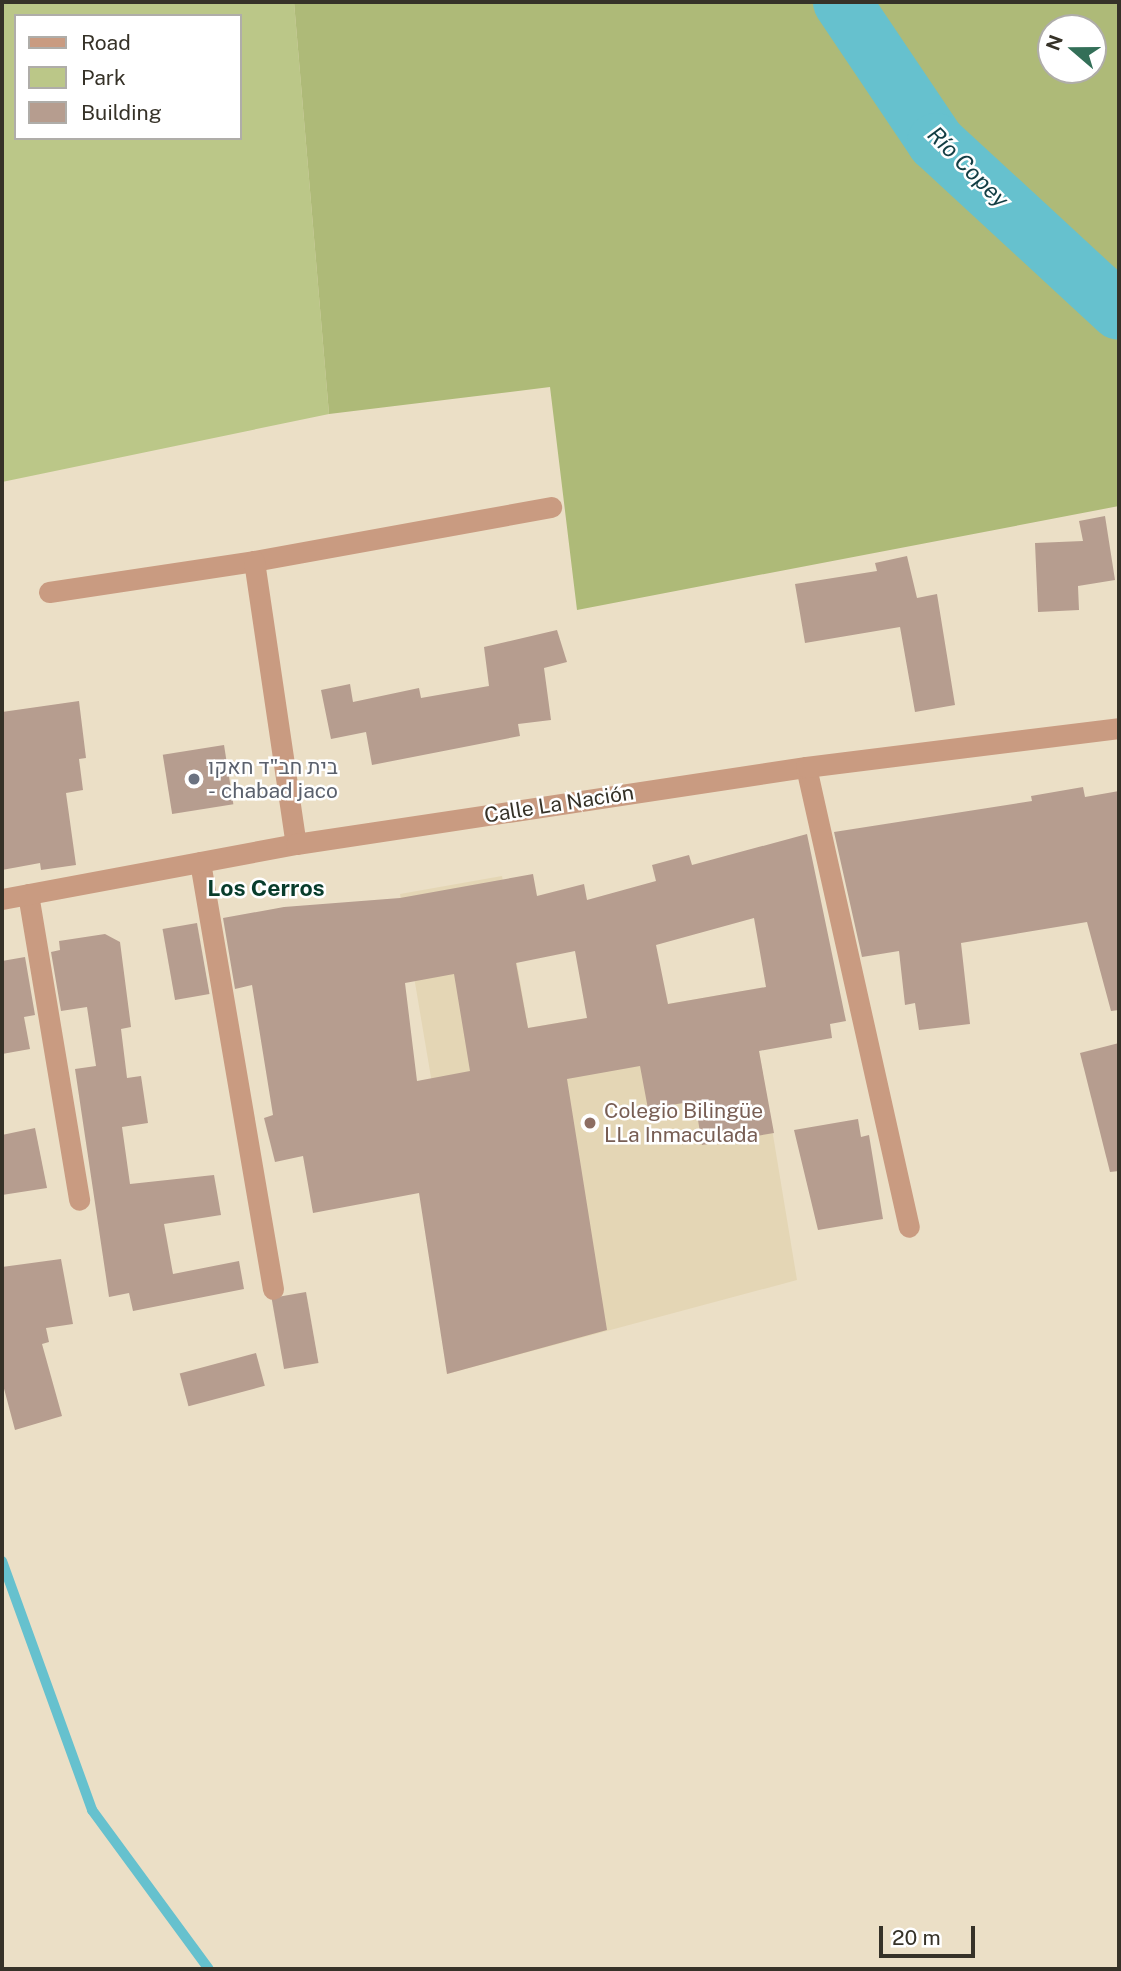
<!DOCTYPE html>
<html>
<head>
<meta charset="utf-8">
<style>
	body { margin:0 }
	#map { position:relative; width:1121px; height:1971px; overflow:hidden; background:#ebdfc6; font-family:"Public Sans",Heebo,sans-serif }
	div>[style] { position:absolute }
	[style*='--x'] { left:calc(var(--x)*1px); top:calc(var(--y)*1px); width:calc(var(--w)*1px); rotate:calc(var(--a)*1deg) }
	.built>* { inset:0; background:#e4d6b5 }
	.green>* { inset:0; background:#bbc788 }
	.forest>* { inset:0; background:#aeba78 }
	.stream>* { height:10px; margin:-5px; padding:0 5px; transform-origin:5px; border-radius:5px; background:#66c1ce }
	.river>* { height:58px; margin:-29px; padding:0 29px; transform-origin:29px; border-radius:29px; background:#66c1ce }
	.building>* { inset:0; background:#b69d8f; transform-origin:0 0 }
	.minor>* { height:21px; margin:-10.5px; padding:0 10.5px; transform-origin:10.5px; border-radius:10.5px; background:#c99b81 }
	.dots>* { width:19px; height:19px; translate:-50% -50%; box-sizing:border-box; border:4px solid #fff; border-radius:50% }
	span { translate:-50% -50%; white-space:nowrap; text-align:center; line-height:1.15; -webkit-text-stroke:5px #fff; paint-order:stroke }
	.worship-label { font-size:21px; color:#5b616d }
	.left { translate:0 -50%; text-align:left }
	.street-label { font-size:21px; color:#363228 }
	.education-label { font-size:21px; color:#785e54 }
	.water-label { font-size:23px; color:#133e44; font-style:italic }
	.neighbourhood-label { font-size:23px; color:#083c2b; font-weight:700 }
	.frame { position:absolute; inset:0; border:4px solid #363228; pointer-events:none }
	.legend { position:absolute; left:14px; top:14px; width:228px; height:126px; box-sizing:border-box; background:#fff; border:2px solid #afada9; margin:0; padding:9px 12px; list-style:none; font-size:21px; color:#363228 }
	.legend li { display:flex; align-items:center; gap:14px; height:35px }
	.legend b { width:35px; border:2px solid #afada9 }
	.north { position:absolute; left:1037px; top:14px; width:70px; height:70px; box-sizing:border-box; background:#fff; border:2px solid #afada9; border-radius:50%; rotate:290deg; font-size:19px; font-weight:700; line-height:28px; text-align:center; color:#363228 }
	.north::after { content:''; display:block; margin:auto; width:24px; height:32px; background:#336f58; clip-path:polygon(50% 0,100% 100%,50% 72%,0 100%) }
	.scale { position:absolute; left:879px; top:1926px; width:96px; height:32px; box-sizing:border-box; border:4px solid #363228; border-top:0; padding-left:9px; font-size:21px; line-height:24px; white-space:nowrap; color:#363228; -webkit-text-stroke:5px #fff; paint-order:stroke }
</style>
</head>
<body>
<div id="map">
	<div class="built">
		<div style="clip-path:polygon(502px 876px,528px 1028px,749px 990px,797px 1280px,447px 1374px,436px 1107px,400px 894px)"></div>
	</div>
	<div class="green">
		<div style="clip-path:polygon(evenodd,2px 2px,294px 2px,329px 414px,2px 482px,2px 2px,16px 16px,240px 16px,240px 138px,16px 138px,16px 16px)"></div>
	</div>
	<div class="forest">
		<div style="clip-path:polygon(evenodd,294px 2px,1119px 2px,1119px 506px,577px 610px,550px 387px,329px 414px,294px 2px,1051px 28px,1093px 28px,1093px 70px,1051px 70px,1051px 28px)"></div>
	</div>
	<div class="stream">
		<div style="--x:2;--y:1561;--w:265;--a:70.1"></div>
		<div style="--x:92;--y:1810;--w:197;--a:53.7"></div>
	</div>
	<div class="river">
		<div style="--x:842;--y:2;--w:169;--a:56.1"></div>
		<div style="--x:936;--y:142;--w:249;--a:42.7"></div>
	</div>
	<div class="building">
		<div style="clip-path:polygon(1105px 516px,1115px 580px,1078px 586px,1079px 610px,1038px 612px,1035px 543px,1083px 541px,1079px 521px)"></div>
		<div style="clip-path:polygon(907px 556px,917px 598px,937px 594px,955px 705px,915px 712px,900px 627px,805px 643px,795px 584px,877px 571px,875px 563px)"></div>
		<div style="clip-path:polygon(557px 630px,567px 662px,544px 668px,551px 720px,518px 724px,520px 736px,372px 765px,366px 732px,331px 739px,321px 690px,350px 684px,353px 702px,419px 688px,421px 698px,489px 686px,484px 647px)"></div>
		<div style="clip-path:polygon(79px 701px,86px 758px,79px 759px,83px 790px,66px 793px,76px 865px,41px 870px,40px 863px,2px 870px,2px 712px)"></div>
		<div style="left:224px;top:745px;width:60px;height:62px;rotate:81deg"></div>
		<div style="clip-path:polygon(1083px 787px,1085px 797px,1119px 791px,1119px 1010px,1111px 1011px,1087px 922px,961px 943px,970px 1024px,919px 1030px,915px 1003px,905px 1005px,899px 951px,862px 957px,834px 832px,1032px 801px,1031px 796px)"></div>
		<div style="clip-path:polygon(evenodd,807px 834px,846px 1021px,830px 1024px,832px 1038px,759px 1051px,774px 1133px,702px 1145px,695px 1101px,648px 1109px,640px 1066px,567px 1079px,607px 1330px,447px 1374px,419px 1193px,313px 1213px,303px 1156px,275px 1162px,264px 1118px,273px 1115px,252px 985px,235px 989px,223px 918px,284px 907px,400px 898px,533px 874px,537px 896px,584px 884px,587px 900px,656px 881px,652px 865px,689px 855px,692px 865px,807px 834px,754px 918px,766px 987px,668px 1004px,656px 945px,754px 918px,807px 834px,575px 951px,587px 1018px,528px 1028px,516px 963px,575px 951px,807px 834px,454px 974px,470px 1071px,417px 1081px,405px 983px,454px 974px)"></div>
		<div style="left:197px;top:923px;width:72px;height:35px;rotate:80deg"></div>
		<div style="clip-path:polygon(105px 934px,120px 942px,131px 1027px,121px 1029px,127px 1078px,141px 1076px,148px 1123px,122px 1127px,130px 1184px,214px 1175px,221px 1215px,164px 1224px,173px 1274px,239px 1261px,244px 1289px,133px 1311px,129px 1293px,109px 1297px,75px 1069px,96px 1066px,87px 1007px,61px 1011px,51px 952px,60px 950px,59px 941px)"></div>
		<div style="clip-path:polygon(25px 957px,35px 1015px,24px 1017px,30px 1049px,2px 1054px,2px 961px)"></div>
		<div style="clip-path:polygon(1119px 1043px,1119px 1171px,1110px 1172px,1080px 1053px)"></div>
		<div style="clip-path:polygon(858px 1119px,861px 1137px,869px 1135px,883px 1219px,818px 1230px,794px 1130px)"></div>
		<div style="clip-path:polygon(35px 1128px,47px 1188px,2px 1195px,2px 1135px)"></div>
		<div style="clip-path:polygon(61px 1259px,73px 1324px,46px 1328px,49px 1342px,42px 1344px,62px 1416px,15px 1430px,2px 1381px,2px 1267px)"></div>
		<div style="left:306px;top:1292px;width:72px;height:35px;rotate:80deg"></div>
		<div style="left:256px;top:1353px;width:34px;height:79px;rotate:75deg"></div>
	</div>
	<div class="minor">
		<div style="--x:254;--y:561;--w:302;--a:-10.3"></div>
		<div style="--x:49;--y:592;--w:207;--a:-8.6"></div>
		<div style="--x:254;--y:561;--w:286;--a:81.6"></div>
		<div style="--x:806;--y:767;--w:471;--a:77.4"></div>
		<div style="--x:200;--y:862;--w:433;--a:80.3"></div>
		<div style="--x:28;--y:894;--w:310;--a:80.5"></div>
		<div style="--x:2;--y:899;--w:299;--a:-10.6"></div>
		<div style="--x:296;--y:844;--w:516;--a:-8.59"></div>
		<div style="--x:806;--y:767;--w:315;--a:-7.1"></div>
	</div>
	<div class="dots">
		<div style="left:194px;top:779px;background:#6b7280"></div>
		<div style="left:590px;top:1123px;background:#8d6e63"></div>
	</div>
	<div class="worship-label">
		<span class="left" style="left:208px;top:779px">בית חב"ד חאקו<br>- chabad jaco</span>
	</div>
	<div class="street-label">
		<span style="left:559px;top:804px;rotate:-9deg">Calle La Nación</span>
	</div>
	<div class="education-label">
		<span class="left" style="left:604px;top:1123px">Colegio Bilingüe<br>LLa Inmaculada</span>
	</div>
	<div class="water-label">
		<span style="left:968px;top:167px;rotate:45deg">Río Copey</span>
	</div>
	<div class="neighbourhood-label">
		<span style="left:266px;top:888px">Los Cerros</span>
	</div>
	<div class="frame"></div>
	<ul class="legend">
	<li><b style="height:9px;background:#c99b81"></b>Road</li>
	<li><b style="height:19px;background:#bbc788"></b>Park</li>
	<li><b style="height:19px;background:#b69d8f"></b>Building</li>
	</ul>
	<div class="north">N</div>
	<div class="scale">20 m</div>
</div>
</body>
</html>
